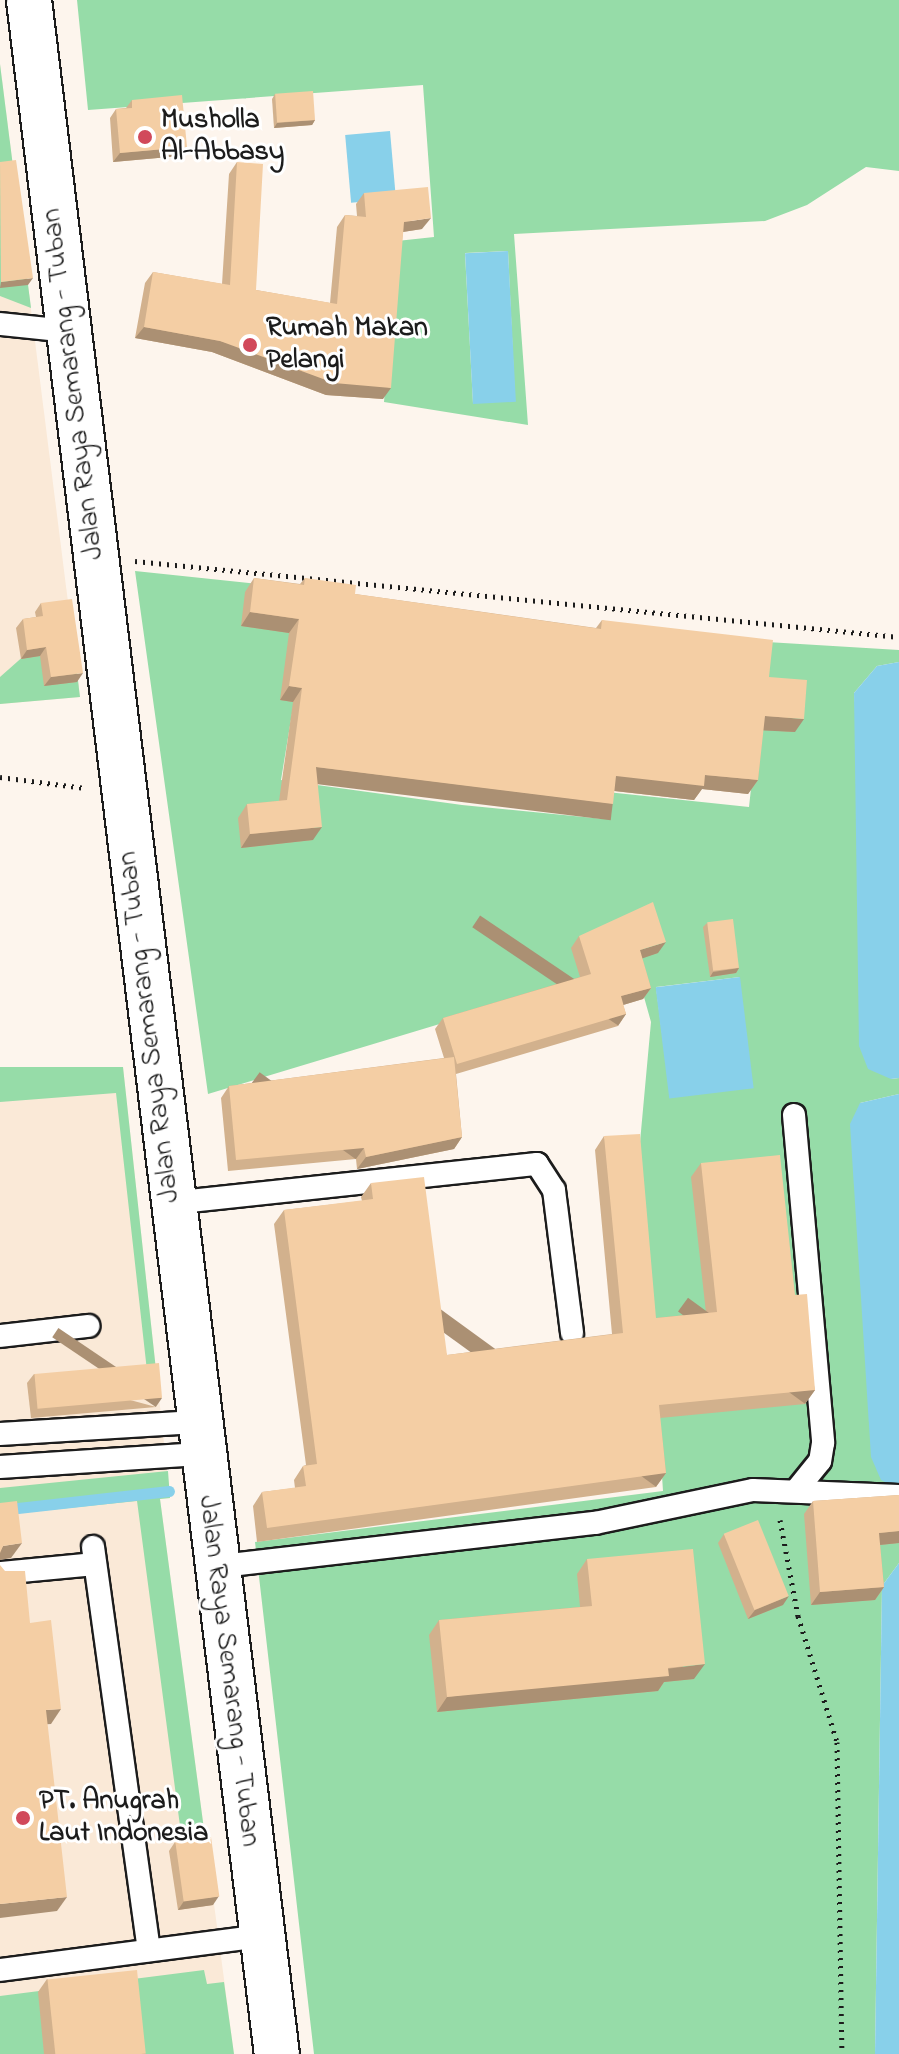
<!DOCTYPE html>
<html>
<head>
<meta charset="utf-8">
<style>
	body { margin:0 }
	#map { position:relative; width:899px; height:2054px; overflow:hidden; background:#fdf5ed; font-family:"Indie Flower",sans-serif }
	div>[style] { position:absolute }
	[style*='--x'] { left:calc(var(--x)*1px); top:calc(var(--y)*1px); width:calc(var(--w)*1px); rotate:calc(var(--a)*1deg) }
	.built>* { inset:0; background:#fae9d7 }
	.green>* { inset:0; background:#96dca8 }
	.water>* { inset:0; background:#88d0ea; transform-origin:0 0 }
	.stream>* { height:11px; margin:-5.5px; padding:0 5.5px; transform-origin:5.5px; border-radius:5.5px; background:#88d0ea }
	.path>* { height:5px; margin-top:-2.5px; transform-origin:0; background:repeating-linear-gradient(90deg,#1c1c1c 0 2px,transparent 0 8px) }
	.roads { filter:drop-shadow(2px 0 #1c1c1c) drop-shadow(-2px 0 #1c1c1c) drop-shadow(0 2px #1c1c1c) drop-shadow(0 -2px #1c1c1c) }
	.lane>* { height:22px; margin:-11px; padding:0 11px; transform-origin:11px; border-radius:11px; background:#fff }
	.highway>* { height:44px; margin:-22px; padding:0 22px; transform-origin:22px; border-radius:22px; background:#fff }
	.wall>* { inset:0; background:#d2b18d }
	.shaded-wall>* { inset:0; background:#ab9073; transform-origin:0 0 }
	.building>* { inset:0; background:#f4cea4; transform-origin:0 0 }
	.dots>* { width:22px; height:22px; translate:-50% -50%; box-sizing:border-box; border:4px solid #fff; border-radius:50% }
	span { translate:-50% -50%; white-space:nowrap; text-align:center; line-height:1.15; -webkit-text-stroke:6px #fff; paint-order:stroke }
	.poi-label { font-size:28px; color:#1c1c1c; font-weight:700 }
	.left { translate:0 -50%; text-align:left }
	.street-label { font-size:28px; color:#1c1c1c }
</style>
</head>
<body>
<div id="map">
	<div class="built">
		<div style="clip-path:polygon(0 64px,80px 697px,0 704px)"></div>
		<div style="clip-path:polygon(123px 1067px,170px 1498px,160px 1499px,234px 2054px,0 2054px,0 1075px)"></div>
	</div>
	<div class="green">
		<div style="clip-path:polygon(evenodd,77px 0,899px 0,899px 171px,866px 167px,807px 205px,765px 221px,514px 234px,528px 425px,384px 402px,397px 241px,434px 237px,423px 85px,88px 110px,77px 0,508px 251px,515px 401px,473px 403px,465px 253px,508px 251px)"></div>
		<div style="clip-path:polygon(0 64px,31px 308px,0 296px)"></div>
		<div style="clip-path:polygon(evenodd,135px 571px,296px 588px,296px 689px,281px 780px,462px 805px,604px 819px,607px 792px,749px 807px,767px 642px,899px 650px,899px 662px,877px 666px,854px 693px,891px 1079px,899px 1078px,899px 1094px,860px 1103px,899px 1489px,899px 1563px,882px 1586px,875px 2054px,314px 2054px,255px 1542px,663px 1491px,640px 1142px,651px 1022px,635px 965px,208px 1094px,135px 571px,740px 977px,663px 1041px,656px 987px,740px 977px)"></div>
		<div style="clip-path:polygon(70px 615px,80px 697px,0 704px,0 677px)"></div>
		<div style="clip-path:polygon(0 1067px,123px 1067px,156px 1370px,147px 1371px,116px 1093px,0 1102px)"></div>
		<div style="clip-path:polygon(168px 1471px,170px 1498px,160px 1499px,205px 1837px,182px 1841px,137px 1501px,0 1515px,0 1488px)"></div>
		<div style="clip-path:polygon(204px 1970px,207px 1984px,224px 1982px,234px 2054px,0 2054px,0 1996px)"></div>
	</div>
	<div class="water">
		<div style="left:390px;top:131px;width:68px;height:45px;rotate:85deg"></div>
		<div style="left:508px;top:251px;width:151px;height:43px;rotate:87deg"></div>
		<div style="clip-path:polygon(899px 662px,899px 1078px,891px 1079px,868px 1069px,859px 1046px,854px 693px,877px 666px)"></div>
		<div style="left:740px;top:977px;width:112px;height:85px;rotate:83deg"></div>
		<div style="clip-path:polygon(899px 1094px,899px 1489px,881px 1480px,871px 1457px,850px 1124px,860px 1103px)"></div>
		<div style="clip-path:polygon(899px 1563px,899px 2054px,875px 2054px,882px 1586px)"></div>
	</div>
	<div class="stream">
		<div style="--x:0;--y:1510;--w:170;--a:-6.4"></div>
	</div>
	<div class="path">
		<div style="--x:135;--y:561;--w:768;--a:5.68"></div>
		<div style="--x:0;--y:777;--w:86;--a:7.4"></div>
		<div style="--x:780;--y:1520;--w:98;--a:79.4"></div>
		<div style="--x:798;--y:1616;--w:132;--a:72.8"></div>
		<div style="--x:837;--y:1742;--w:312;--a:89.1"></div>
	</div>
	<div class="roads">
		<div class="lane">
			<div style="--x:0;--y:324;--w:68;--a:5.9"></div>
			<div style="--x:794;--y:1115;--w:329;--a:84.9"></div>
			<div style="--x:823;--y:1443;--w:18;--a:99"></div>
			<div style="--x:820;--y:1461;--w:35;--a:129"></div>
			<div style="--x:171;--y:1203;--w:368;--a:-6.1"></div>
			<div style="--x:537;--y:1164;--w:31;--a:57"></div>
			<div style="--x:554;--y:1190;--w:144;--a:82.8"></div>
			<div style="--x:0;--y:1336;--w:89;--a:-6.5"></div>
			<div style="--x:0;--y:1434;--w:196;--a:-3.5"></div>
			<div style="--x:0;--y:1467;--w:200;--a:-3.7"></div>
			<div style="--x:93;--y:1547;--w:407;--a:82.1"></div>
			<div style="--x:213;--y:1567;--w:385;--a:-6.6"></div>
			<div style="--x:595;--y:1523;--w:161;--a:-11.8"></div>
			<div style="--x:753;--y:1490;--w:146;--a:2.4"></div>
			<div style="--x:0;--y:1573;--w:95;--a:-5.4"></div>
			<div style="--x:0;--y:1970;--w:265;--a:-7.4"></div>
		</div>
		<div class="highway">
			<div style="--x:29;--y:0;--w:2069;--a:83.12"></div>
		</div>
	</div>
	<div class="wall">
		<div style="clip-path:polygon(275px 94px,315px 120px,312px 125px,274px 128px,272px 99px)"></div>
		<div style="clip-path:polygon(132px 100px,187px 147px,180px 156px,113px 162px,110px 118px,116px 109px,126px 108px)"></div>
		<div style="clip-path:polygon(237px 162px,256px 290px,330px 303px,337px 227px,345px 215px,357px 216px,356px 204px,364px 193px,422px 229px,403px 232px,383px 399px,326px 395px,212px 352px,135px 338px,145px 283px,153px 272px,222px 284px,229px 174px)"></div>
		<div style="clip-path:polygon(254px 578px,300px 584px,305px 578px,355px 594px,596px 628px,602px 620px,769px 677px,795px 732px,763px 730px,758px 780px,748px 794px,702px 789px,694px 800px,614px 791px,603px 818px,318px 782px,313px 840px,241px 848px,238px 818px,247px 804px,279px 801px,293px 702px,280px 700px,289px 633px,241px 626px,245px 592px)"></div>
		<div style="clip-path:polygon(41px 603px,77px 682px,44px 686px,40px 656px,21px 659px,16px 628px,23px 619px,36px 617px,35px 612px)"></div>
		<div style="clip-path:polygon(707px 923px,739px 968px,736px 973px,710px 977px,703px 927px)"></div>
		<div style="clip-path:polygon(579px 936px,658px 953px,642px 958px,651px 988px,643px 999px,623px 1005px,626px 1014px,618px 1026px,456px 1074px,462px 1137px,454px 1149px,357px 1169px,356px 1159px,228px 1171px,221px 1098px,229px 1086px,444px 1058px,435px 1029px,443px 1018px,580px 977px,571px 948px)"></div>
		<div style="clip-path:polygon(604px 1136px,656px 1318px,706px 1313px,691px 1177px,701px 1163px,795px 1295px,815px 1390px,805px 1404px,660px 1418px,666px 1473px,656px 1487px,257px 1542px,253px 1506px,262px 1492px,295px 1488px,294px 1480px,303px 1466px,306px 1465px,274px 1224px,284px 1210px,362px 1201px,361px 1197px,371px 1183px,447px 1355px,612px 1334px,595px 1150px)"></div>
		<div style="clip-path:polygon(34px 1374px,156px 1407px,31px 1418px,27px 1383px)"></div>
		<div style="clip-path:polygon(899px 1495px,899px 1543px,880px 1545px,884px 1587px,875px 1600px,811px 1605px,804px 1514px,813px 1501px)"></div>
		<div style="clip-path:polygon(724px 1534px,783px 1605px,748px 1619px,718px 1543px)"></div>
		<div style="clip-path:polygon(587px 1559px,694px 1679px,664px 1682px,658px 1691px,437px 1712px,429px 1635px,439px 1620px,580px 1607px,577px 1574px)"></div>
		<div style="clip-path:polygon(175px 1842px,213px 1905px,178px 1910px,169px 1851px)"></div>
		<div style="clip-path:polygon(47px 1979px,146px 2054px,44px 2054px,38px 1992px)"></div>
	</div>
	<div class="shaded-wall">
		<div style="clip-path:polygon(315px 120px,312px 125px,274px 128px,277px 123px)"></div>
		<div style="clip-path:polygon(187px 147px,180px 156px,113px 162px,120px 153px)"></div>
		<div style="clip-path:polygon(431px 218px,422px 229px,396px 233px,404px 222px)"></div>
		<div style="clip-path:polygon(33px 278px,28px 285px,0 288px,1px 282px)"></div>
		<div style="clip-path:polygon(144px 327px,220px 341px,391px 388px,383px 399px,326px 395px,212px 352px,135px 338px)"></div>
		<div style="clip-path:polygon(250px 612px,299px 619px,289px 633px,241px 626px)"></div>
		<div style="clip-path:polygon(46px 647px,40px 656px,21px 659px,27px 650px)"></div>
		<div style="clip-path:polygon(83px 673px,77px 682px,44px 686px,51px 677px)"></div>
		<div style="clip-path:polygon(289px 686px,302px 688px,293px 702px,280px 700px)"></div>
		<div style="clip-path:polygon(765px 716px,804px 719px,795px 732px,755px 730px)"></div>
		<div style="left:316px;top:767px;width:299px;height:17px;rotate:7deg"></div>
		<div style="clip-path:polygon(705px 775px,758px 780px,748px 794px,702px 789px,694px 800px,606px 790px,616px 776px)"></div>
		<div style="clip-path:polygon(322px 827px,313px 840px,241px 848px,250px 834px)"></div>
		<div style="clip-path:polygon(666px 942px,658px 953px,632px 962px,640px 950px)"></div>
		<div style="clip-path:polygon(739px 968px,736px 973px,710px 977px,713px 972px)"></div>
		<div style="clip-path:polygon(651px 988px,643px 999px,613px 1008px,621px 996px)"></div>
		<div style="left:626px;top:1014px;width:14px;height:176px;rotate:124deg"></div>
		<div style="clip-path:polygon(462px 1137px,454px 1149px,357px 1169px,366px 1157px)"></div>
		<div style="left:364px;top:1148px;width:14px;height:129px;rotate:126deg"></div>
		<div style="left:815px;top:1390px;width:17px;height:157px;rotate:126deg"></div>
		<div style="left:162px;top:1398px;width:11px;height:125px;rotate:124deg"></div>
		<div style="left:666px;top:1473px;width:17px;height:403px;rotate:126deg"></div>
		<div style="clip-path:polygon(899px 1531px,899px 1543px,870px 1546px,879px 1533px)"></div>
		<div style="clip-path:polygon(22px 1543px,11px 1558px,0 1560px,0 1551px,3px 1546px)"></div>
		<div style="clip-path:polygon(884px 1587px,875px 1600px,811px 1605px,820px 1592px)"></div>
		<div style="clip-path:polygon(789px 1596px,783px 1605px,748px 1619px,755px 1610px)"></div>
		<div style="clip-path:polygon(705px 1664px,694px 1679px,664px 1682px,658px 1691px,437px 1712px,447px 1697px)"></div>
		<div style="clip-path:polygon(61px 1709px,51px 1724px,35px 1725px,46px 1710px)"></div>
		<div style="clip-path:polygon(219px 1896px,213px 1905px,178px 1910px,184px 1901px)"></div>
		<div style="clip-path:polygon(67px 1897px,57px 1911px,0 1918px,0 1904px)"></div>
	</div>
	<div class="building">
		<div style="left:313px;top:91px;width:29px;height:38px;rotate:86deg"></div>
		<div style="clip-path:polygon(182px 95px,187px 147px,120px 153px,116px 109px,132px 108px,132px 100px)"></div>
		<div style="clip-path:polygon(16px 160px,33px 278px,1px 282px,0 162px)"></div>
		<div style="clip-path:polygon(237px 162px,263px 164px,256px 290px,337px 304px,345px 215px,366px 217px,364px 193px,428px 187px,431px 218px,404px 222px,391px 388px,334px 383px,220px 341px,144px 327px,153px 272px,230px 285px)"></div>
		<div style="clip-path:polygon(254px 578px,304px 585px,305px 578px,356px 585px,355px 594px,601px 629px,602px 620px,773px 640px,769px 677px,807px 680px,804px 719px,765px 716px,758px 780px,705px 775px,704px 786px,616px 776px,613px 804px,316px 767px,322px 827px,250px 834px,247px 804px,287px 800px,302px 688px,289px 686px,299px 619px,250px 612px)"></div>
		<div style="clip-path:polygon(72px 599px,83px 673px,51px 677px,46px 647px,27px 650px,23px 619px,43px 616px,41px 603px)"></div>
		<div style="clip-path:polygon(653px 902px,666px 942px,640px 950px,651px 988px,621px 996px,626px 1014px,457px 1064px,443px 1018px,591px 974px,579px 936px)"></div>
		<div style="left:733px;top:919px;width:49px;height:26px;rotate:83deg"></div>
		<div style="clip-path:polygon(454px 1057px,462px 1137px,366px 1157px,364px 1148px,236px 1160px,229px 1086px)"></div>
		<div style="clip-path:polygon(640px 1134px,656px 1318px,717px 1312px,701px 1163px,780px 1155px,795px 1295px,807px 1294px,815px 1390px,659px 1405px,666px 1473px,267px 1528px,262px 1492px,306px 1486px,303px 1466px,317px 1464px,284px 1210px,373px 1199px,371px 1183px,424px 1177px,447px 1355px,623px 1333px,604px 1136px)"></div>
		<div style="left:159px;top:1363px;width:35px;height:125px;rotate:85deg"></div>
		<div style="clip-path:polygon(899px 1495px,899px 1531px,879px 1533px,884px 1587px,820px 1592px,813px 1501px)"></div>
		<div style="clip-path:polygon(17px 1501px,22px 1543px,3px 1546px,0 1553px,0 1503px)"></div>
		<div style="left:758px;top:1520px;width:82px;height:37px;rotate:68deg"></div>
		<div style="clip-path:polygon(693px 1549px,705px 1664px,668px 1668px,669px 1676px,447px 1697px,439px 1620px,592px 1606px,587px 1559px)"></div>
		<div style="clip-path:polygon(0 1565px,5px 1571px,25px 1571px,30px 1623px,51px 1620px,61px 1709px,46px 1710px,67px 1897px,0 1904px)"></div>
		<div style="left:211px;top:1837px;width:60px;height:36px;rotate:82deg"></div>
		<div style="left:137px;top:1970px;width:84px;height:90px;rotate:84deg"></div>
	</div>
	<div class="dots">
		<div style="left:145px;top:137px;background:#d1495b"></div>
		<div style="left:250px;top:345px;background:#d1495b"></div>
		<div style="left:23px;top:1818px;background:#d1495b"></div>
	</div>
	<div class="poi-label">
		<span class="left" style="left:161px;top:137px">Musholla<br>Al-Abbasy</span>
		<span class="left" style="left:266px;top:345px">Rumah Makan<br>Pelangi</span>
		<span class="left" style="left:39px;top:1818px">PT. Anugrah<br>Laut Indonesia</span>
	</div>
	<div class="street-label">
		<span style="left:74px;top:384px;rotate:-97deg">Jalan Raya Semarang - Tuban</span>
		<span style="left:150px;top:1027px;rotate:-97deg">Jalan Raya Semarang - Tuban</span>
		<span style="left:228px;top:1671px;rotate:83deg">Jalan Raya Semarang - Tuban</span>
	</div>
</div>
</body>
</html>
